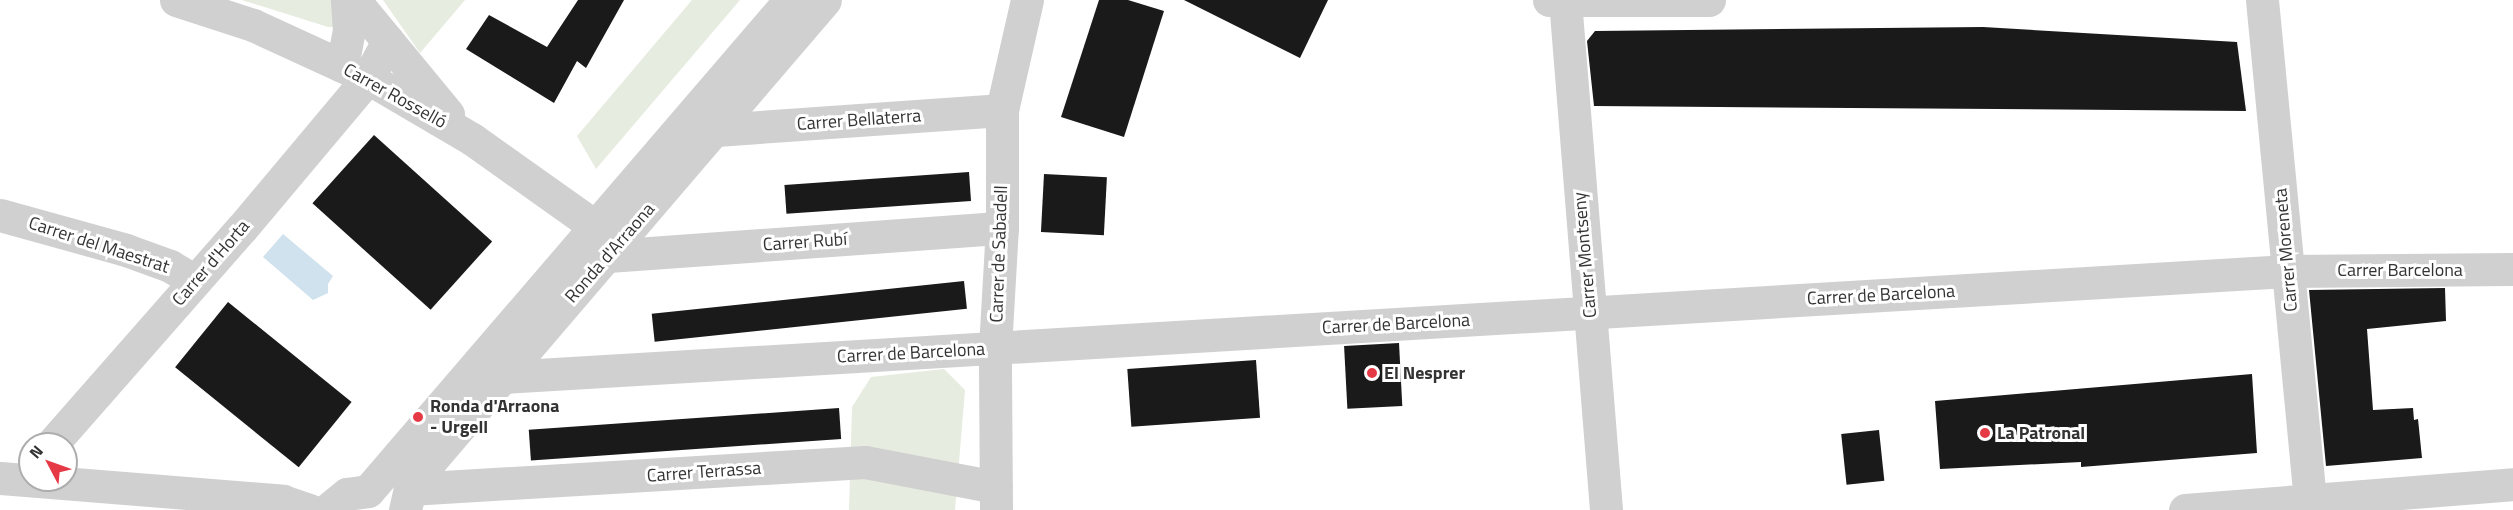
<!DOCTYPE html>
<html>
<head>
<meta charset="utf-8">
<style>
	body { margin:0 }
	#map { position:relative; width:2513px; height:510px; overflow:hidden; background:#fff; font-family:"Titillium Web",sans-serif }
	div>[style] { position:absolute }
	[style*='--x'] { left:calc(var(--x)*1px); top:calc(var(--y)*1px); width:calc(var(--w)*1px); rotate:calc(var(--a)*1deg) }
	.green>* { inset:0; background:#e6ecdf }
	.water>* { inset:0; background:#cfe2ee }
	.building>* { inset:0; background:#1a1a1a; transform-origin:0 0 }
	.minor>* { height:33px; margin:-16.5px; padding:0 16.5px; transform-origin:16.5px; border-radius:16.5px; background:#d0d0d0 }
	.dots>* { width:16px; height:16px; translate:-50% -50%; box-sizing:border-box; border:3px solid #fff; border-radius:50% }
	span { translate:-50% -50%; white-space:nowrap; text-align:center; line-height:1.15; -webkit-text-stroke:6px #fff; paint-order:stroke }
	.street-label { font-size:18px; color:#333 }
	.poi-label { font-size:18px; color:#333; font-weight:700 }
	.left { translate:0 -50%; text-align:left }
	.north { position:absolute; left:18px; top:432px; width:60px; height:60px; box-sizing:border-box; background:#fff; border:2px solid #adadad; border-radius:50%; rotate:311deg; font-size:16px; font-weight:700; line-height:24px; text-align:center; color:#333 }
	.north::after { content:''; display:block; margin:auto; width:21px; height:27px; background:#e63946; clip-path:polygon(50% 0,100% 100%,50% 72%,0 100%) }
</style>
</head>
<body>
<div id="map">
	<div class="green">
		<div style="clip-path:polygon(242px 0,331px 0,343px 17px,337px 27px,328px 27px)"></div>
		<div style="clip-path:polygon(383px 0,465px 0,420px 53px)"></div>
		<div style="clip-path:polygon(692px 0,740px 0,596px 169px,577px 136px)"></div>
		<div style="clip-path:polygon(944px 369px,965px 390px,955px 510px,849px 510px,852px 407px,871px 377px)"></div>
	</div>
	<div class="water">
		<div style="clip-path:polygon(283px 234px,333px 276px,328px 284px,328px 293px,313px 300px,263px 257px)"></div>
	</div>
	<div class="building">
		<div style="clip-path:polygon(578px 0,624px 0,586px 68px,577px 61px,554px 103px,466px 49px,489px 15px,547px 47px)"></div>
		<div style="clip-path:polygon(1099px 0,1128px 0,1164px 11px,1124px 137px,1061px 117px)"></div>
		<div style="clip-path:polygon(1184px 0,1328px 0,1300px 58px)"></div>
		<div style="clip-path:polygon(1983px 27px,2237px 42px,2246px 111px,1594px 106px,1587px 41px,1595px 31px)"></div>
		<div style="left:374px;top:135px;width:159px;height:92px;rotate:42deg"></div>
		<div style="left:969px;top:172px;width:29px;height:185px;rotate:86deg"></div>
		<div style="left:1044px;top:174px;width:63px;height:58px;rotate:3deg"></div>
		<div style="left:964px;top:281px;width:28px;height:314px;rotate:84deg"></div>
		<div style="clip-path:polygon(2445px 288px,2446px 321px,2367px 329px,2373px 410px,2413px 408px,2414px 420px,2418px 419px,2422px 458px,2326px 466px,2309px 290px)"></div>
		<div style="left:228px;top:302px;width:159px;height:84px;rotate:39deg"></div>
		<div style="left:1399px;top:343px;width:63px;height:55px;rotate:87deg"></div>
		<div style="left:1256px;top:360px;width:58px;height:129px;rotate:86deg"></div>
		<div style="clip-path:polygon(2252px 374px,2257px 453px,2081px 467px,2081px 462px,1940px 469px,1935px 401px)"></div>
		<div style="left:839px;top:408px;width:31px;height:311px;rotate:86deg"></div>
		<div style="left:1879px;top:430px;width:51px;height:38px;rotate:84deg"></div>
	</div>
	<div class="minor">
		<div style="--x:176;--y:0;--w:81;--a:18"></div>
		<div style="--x:253;--y:25;--w:127;--a:24.7"></div>
		<div style="--x:368;--y:78;--w:121;--a:30.4"></div>
		<div style="--x:472;--y:139;--w:152;--a:35.4"></div>
		<div style="--x:354;--y:0;--w:148;--a:50.5"></div>
		<div style="--x:1549;--y:0;--w:160;--a:0"></div>
		<div style="--x:1565;--y:0;--w:512;--a:85.4"></div>
		<div style="--x:2262;--y:0;--w:502;--a:84.52"></div>
		<div style="--x:342;--y:66;--w:37;--a:-79"></div>
		<div style="--x:349;--y:30;--w:30;--a:-94"></div>
		<div style="--x:716;--y:130;--w:287;--a:-4"></div>
		<div style="--x:0;--y:215;--w:131;--a:15.5"></div>
		<div style="--x:126;--y:250;--w:47;--a:20"></div>
		<div style="--x:170;--y:266;--w:29;--a:31"></div>
		<div style="--x:608;--y:256;--w:395;--a:-4.1"></div>
		<div style="--x:504;--y:377;--w:1786;--a:-3.4"></div>
		<div style="--x:2287;--y:271;--w:226;--a:-0.5"></div>
		<div style="--x:52;--y:444;--w:288;--a:-48.7"></div>
		<div style="--x:242;--y:228;--w:196;--a:-50"></div>
		<div style="--x:368;--y:78;--w:42;--a:-61.6"></div>
		<div style="--x:0;--y:478;--w:284;--a:4.6"></div>
		<div style="--x:283;--y:501;--w:28;--a:19"></div>
		<div style="--x:410;--y:489;--w:456;--a:-3.4"></div>
		<div style="--x:865;--y:462;--w:133;--a:10.8"></div>
		<div style="--x:327;--y:510;--w:26;--a:-39"></div>
		<div style="--x:347;--y:494;--w:21;--a:-8"></div>
		<div style="--x:368;--y:491;--w:647;--a:-49.32"></div>
		<div style="--x:405;--y:510;--w:22;--a:-77"></div>
		<div style="--x:410;--y:489;--w:37;--a:-54"></div>
		<div style="--x:432;--y:459;--w:604;--a:-49.43"></div>
		<div style="--x:996;--y:510;--w:162;--a:-90.4"></div>
		<div style="--x:995;--y:348;--w:120;--a:-86.7"></div>
		<div style="--x:1002;--y:228;--w:118;--a:-90"></div>
		<div style="--x:1002;--y:110;--w:113;--a:-77.2"></div>
		<div style="--x:2185;--y:510;--w:329;--a:-4.5"></div>
	</div>
	<div class="dots">
		<div style="left:1372px;top:373px;background:#e63946"></div>
		<div style="left:418px;top:417px;background:#e63946"></div>
		<div style="left:1985px;top:433px;background:#e63946"></div>
	</div>
	<div class="street-label">
		<span style="left:395px;top:96px;rotate:29deg">Carrer Rosselló</span>
		<span style="left:859px;top:120px;rotate:-4deg">Carrer Bellaterra</span>
		<span style="left:805px;top:242px;rotate:-4deg">Carrer Rubí</span>
		<span style="left:99px;top:245px;rotate:18deg">Carrer del Maestrat</span>
		<span style="left:2286px;top:250px;rotate:-95deg">Carrer Moreneta</span>
		<span style="left:610px;top:253px;rotate:-49deg">Ronda d'Arraona</span>
		<span style="left:999px;top:254px;rotate:-88deg">Carrer de Sabadell</span>
		<span style="left:1585px;top:255px;rotate:-95deg">Carrer Montseny</span>
		<span style="left:211px;top:263px;rotate:-49deg">Carrer d'Horta</span>
		<span style="left:2400px;top:270px">Carrer Barcelona</span>
		<span style="left:1881px;top:295px;rotate:-3deg">Carrer de Barcelona</span>
		<span style="left:1396px;top:324px;rotate:-3deg">Carrer de Barcelona</span>
		<span style="left:911px;top:353px;rotate:-3deg">Carrer de Barcelona</span>
		<span style="left:704px;top:472px;rotate:-4deg">Carrer Terrassa</span>
	</div>
	<div class="poi-label">
		<span class="left" style="left:1384px;top:373px">El Nesprer</span>
		<span class="left" style="left:430px;top:417px">Ronda d'Arraona<br>- Urgell</span>
		<span class="left" style="left:1997px;top:433px">La Patronal</span>
	</div>
	<div class="north">N</div>
</div>
</body>
</html>
